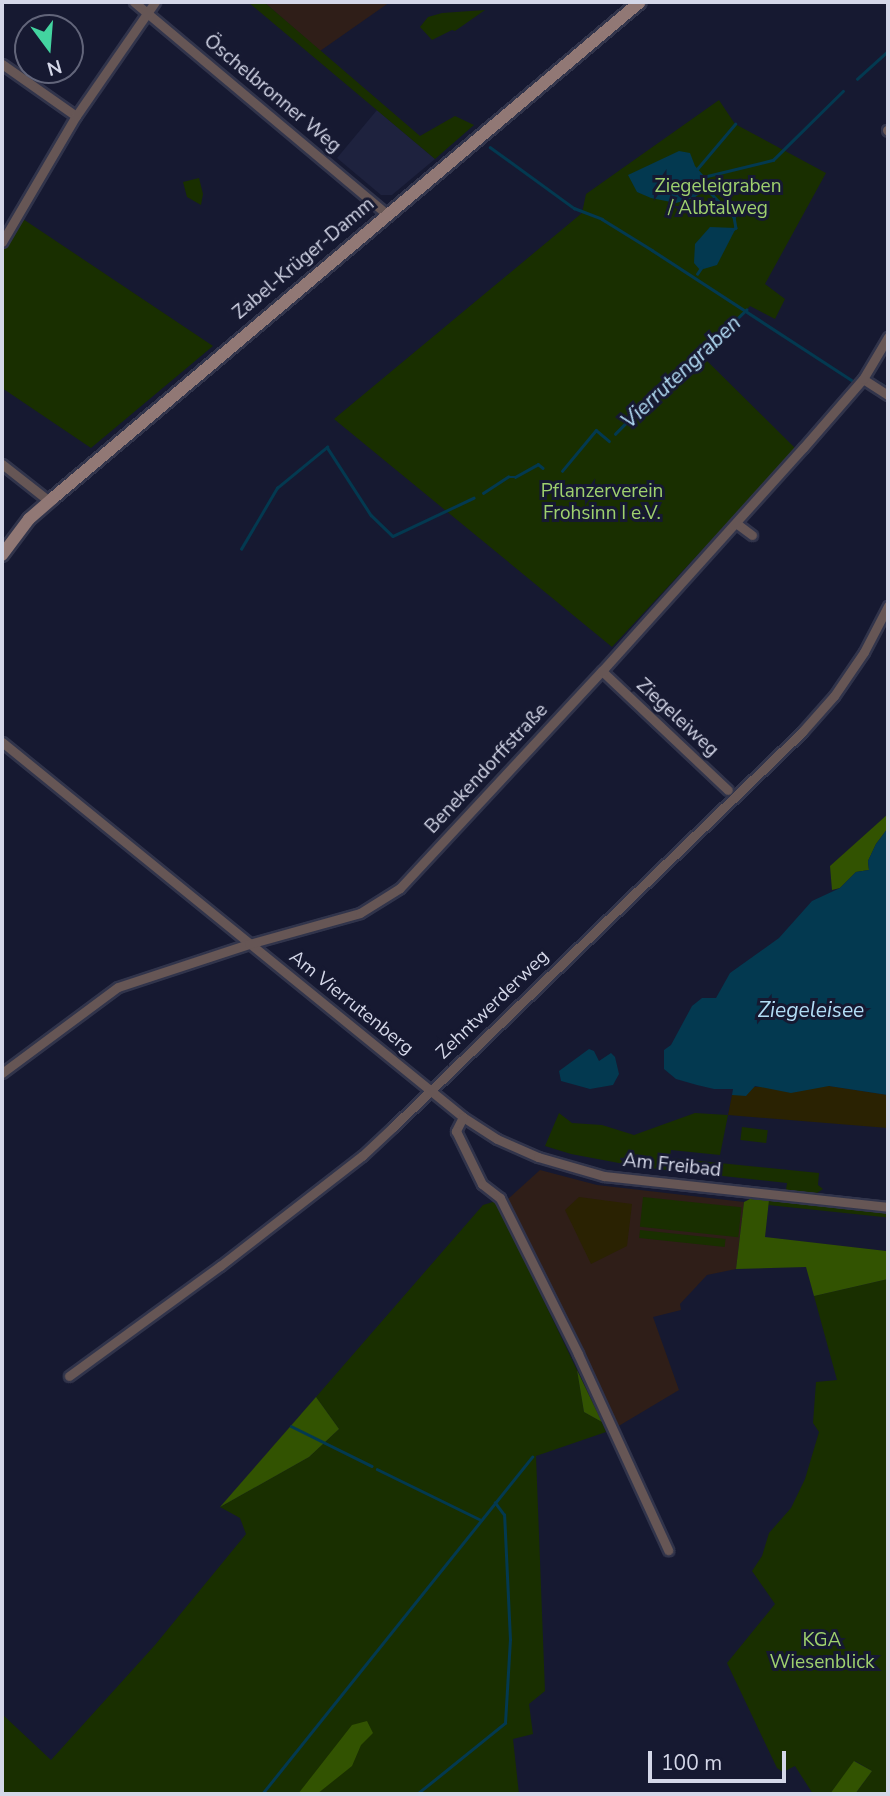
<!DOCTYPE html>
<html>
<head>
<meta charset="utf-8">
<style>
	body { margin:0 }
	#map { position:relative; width:890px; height:1796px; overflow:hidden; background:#161931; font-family:"Nunito Sans",sans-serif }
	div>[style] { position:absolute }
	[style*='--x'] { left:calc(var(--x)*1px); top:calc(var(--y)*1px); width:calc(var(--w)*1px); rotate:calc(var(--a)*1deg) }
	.built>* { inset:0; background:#1e223e }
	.education>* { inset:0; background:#2f1e18 }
	.green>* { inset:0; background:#192f00; transform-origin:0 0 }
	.forest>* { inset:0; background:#325301 }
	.sand>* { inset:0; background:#2a2202 }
	.water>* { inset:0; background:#033950 }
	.stream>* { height:2.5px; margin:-1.25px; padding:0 1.25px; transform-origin:1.25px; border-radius:1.25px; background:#033950 }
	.roads { filter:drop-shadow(2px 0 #31344b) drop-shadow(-2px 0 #31344b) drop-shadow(0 2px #31344b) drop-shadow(0 -2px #31344b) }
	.street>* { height:9px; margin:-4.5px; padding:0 4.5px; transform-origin:4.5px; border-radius:4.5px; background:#665655 }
	.secondary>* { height:12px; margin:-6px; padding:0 6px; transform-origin:6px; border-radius:6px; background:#917875 }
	span { translate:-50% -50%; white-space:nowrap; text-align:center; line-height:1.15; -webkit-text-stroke:6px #161931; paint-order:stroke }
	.street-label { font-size:19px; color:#d4d7e8 }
	.park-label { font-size:19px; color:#9fd16e }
	.water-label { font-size:21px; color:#b2dcf5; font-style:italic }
	.frame { position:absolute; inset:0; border:4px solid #d4d7e8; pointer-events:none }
	.north { position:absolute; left:14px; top:14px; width:70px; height:70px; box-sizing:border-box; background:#161931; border:2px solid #62657a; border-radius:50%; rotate:164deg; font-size:19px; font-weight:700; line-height:28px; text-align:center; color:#d4d7e8 }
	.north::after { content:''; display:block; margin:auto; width:24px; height:32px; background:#43d4a0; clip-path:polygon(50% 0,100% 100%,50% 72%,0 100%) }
	.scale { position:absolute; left:648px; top:1751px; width:138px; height:32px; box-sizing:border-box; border:4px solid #d4d7e8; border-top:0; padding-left:9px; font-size:21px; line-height:24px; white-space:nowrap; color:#d4d7e8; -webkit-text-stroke:5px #161931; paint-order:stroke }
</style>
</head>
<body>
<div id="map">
	<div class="built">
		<div style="clip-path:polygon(377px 110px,435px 159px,392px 195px,381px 195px,337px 158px)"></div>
	</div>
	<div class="education">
		<div style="clip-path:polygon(264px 2px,390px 2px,320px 51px)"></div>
		<div style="clip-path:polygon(540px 1170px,597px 1185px,744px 1202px,736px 1269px,707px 1275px,680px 1304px,681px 1310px,653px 1317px,679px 1390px,617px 1427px,508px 1199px)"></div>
	</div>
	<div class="green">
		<div style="clip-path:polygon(248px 2px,264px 2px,420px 136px,455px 116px,474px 125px,435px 159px)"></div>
		<div style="clip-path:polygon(485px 10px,455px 31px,452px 30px,432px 40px,420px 27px,428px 17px,442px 13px)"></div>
		<div style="clip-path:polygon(719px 100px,735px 124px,826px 173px,765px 284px,785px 299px,775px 319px,750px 306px,703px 357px,796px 449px,612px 647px,334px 419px,582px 213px,586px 194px)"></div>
		<div style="clip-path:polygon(199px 178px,203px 194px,201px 205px,187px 197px,183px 182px)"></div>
		<div style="clip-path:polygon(20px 217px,213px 346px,91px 448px,2px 388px,2px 252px)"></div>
		<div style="clip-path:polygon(559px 1113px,572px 1123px,602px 1125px,634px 1135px,695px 1113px,728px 1115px,720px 1155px,671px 1150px,670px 1158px,819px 1173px,818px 1185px,823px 1189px,817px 1193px,786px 1190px,787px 1183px,640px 1167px,571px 1154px,545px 1146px)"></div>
		<div style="left:742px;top:1127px;width:26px;height:13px;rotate:7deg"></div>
		<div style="left:643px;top:1197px;width:99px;height:30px;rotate:6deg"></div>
		<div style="left:769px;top:1200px;width:120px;height:5px;rotate:6deg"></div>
		<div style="clip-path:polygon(496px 1201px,577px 1370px,584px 1412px,602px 1422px,606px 1432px,536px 1456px,545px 1691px,529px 1704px,533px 1734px,513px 1739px,519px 1794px,2px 1794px,2px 1714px,51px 1760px,155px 1645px,246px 1534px,240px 1518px,220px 1507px,309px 1457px,339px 1429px,316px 1397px,483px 1205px)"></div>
		<div style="left:640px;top:1230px;width:86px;height:8px;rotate:6deg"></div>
		<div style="clip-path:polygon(888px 1279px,888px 1794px,855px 1794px,872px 1771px,855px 1761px,830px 1794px,813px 1794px,795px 1766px,783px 1772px,777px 1768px,727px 1663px,775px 1604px,752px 1571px,762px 1556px,769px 1533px,791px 1508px,805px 1479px,819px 1432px,813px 1423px,816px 1382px,837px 1380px,814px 1296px)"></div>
	</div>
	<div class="forest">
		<div style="clip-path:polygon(888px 814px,888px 828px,876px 844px,868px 861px,869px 870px,856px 872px,840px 888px,832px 890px,830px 866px)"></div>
		<div style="clip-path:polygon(750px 1199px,769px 1200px,765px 1237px,886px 1251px,888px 1233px,888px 1279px,814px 1296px,806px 1267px,736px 1269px,744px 1202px)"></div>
		<div style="clip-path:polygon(577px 1370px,602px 1422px,584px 1412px)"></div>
		<div style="clip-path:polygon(316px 1397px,339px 1429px,309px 1457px,220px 1507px)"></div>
		<div style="clip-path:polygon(367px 1721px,373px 1733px,361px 1745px,352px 1766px,317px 1794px,298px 1794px,352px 1725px)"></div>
		<div style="clip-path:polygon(854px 1761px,872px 1771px,855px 1794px,830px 1794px)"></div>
	</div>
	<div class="sand">
		<div style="clip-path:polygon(829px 1086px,888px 1095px,888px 1128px,728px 1115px,732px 1095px,746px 1095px,754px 1087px)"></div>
		<div style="clip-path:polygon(579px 1197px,632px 1204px,627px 1246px,591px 1264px,565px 1210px)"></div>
	</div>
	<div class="water">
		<div style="clip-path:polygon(679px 151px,690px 153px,695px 166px,704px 176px,706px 189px,694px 198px,676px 203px,651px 198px,637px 192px,628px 175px)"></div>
		<div style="clip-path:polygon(710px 227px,736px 228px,717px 265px,700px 270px,694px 263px,695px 244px)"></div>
		<div style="clip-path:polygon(888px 828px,888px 1095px,829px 1086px,791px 1093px,755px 1086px,746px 1096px,732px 1095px,733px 1089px,714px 1089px,697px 1085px,676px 1079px,664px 1069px,664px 1050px,671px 1045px,692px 1006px,702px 998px,716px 998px,730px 973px,779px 938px,812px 901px,840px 888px,856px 872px,869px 870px,868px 861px,876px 844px)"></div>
		<div style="clip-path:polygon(589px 1049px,594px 1051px,599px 1061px,611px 1053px,615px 1057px,619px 1074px,613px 1085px,590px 1089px,561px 1081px,559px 1071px)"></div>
	</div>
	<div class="stream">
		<div style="--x:857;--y:79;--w:42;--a:-42.1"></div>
		<div style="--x:490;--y:147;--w:104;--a:36"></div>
		<div style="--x:574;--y:208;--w:30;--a:21"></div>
		<div style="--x:602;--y:219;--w:59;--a:31.8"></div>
		<div style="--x:652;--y:250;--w:240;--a:33.1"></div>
		<div style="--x:697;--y:169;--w:59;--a:-49.8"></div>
		<div style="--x:703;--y:177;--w:72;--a:-13.7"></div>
		<div style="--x:773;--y:160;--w:98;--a:-44.6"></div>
		<div style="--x:705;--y:187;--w:42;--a:46"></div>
		<div style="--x:734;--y:217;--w:11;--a:80"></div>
		<div style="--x:736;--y:228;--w:4;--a:146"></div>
		<div style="--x:697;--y:274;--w:7;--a:-56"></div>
		<div style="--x:880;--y:383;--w:9;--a:32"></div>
		<div style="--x:615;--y:434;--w:107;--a:-45.4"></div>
		<div style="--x:690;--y:358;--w:4;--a:45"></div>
		<div style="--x:693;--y:361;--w:74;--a:-43.9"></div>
		<div style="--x:562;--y:471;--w:53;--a:-50.3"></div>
		<div style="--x:596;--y:430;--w:17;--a:40"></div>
		<div style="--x:483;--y:493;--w:30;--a:-33"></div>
		<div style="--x:508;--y:477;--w:7;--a:0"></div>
		<div style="--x:515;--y:477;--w:26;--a:-29"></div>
		<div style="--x:538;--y:464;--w:6;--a:39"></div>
		<div style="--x:241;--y:549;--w:71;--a:-59.5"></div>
		<div style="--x:277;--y:488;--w:65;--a:-39.4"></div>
		<div style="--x:327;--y:447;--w:81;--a:57.1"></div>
		<div style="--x:371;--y:515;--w:30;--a:44"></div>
		<div style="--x:393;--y:536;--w:89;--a:-25.4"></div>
		<div style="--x:291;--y:1426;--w:90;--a:26.3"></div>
		<div style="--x:377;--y:1469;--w:116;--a:26.1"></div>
		<div style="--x:262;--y:1794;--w:432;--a:-51.3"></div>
		<div style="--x:417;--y:1794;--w:113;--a:-38.9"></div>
		<div style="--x:505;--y:1723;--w:83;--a:-86.6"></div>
		<div style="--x:510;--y:1640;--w:125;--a:-92.7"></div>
		<div style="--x:504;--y:1515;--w:15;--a:-127"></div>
	</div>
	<div class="roads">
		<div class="street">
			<div style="--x:134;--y:2;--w:330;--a:40"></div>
			<div style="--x:2;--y:64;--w:90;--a:35.1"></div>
			<div style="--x:887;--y:130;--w:1;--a:45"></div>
			<div style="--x:2;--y:242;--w:146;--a:-59.6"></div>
			<div style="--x:76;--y:116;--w:139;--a:-55.3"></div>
			<div style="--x:863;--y:379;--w:30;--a:33"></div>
			<div style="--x:2;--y:464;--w:60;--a:38.2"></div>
			<div style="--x:736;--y:523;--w:20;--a:37"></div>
			<div style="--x:602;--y:671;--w:173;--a:43.4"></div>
			<div style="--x:2;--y:742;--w:594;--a:39.13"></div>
			<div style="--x:463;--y:1117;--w:40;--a:32.9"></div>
			<div style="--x:497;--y:1139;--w:45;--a:23.7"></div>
			<div style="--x:538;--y:1157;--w:69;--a:16.1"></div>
			<div style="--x:604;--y:1176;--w:286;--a:6.2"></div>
			<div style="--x:2;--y:1073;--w:144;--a:-36.6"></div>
			<div style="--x:118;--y:987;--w:138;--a:-18.2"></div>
			<div style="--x:249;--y:944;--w:115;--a:-15.6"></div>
			<div style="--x:360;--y:913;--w:47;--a:-32"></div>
			<div style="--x:400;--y:888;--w:296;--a:-47.1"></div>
			<div style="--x:602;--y:671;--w:300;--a:-48"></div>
			<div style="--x:803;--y:448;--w:91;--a:-49"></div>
			<div style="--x:863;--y:379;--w:49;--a:-59.2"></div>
			<div style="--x:463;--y:1117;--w:16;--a:117"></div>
			<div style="--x:456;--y:1131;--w:59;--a:63.9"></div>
			<div style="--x:482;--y:1184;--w:23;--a:38"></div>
			<div style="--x:500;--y:1198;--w:174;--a:63.4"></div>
			<div style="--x:578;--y:1354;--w:216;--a:65.3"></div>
			<div style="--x:69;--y:1376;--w:187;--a:-36.1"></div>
			<div style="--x:220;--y:1266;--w:180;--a:-37.8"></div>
			<div style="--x:362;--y:1156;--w:42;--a:-43.1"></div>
			<div style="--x:393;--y:1127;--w:569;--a:-44"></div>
			<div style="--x:802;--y:732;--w:48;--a:-48.4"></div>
			<div style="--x:834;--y:696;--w:53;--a:-55.7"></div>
			<div style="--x:864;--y:652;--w:52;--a:-62.4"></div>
		</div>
		<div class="secondary">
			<div style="--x:2;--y:555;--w:45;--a:-53.1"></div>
			<div style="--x:29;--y:519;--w:32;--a:-41"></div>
			<div style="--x:53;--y:498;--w:768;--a:-40.2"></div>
		</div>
	</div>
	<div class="street-label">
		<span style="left:272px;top:94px;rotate:40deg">Öschelbronner Weg</span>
		<span style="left:304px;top:259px;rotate:-40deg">Zabel-Krüger-Damm</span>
		<span style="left:677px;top:718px;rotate:43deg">Ziegeleiweg</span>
		<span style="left:487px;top:769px;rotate:-47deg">Benekendorffstraße</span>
		<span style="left:351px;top:1003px;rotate:39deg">Am Vierrutenberg</span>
		<span style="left:493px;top:1005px;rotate:-44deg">Zehntwerderweg</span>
		<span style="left:672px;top:1166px;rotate:6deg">Am Freibad</span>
	</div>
	<div class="park-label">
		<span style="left:718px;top:198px">Ziegeleigraben<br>/ Albtalweg</span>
		<span style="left:602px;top:503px">Pflanzerverein<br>Frohsinn I e.V.</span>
		<span style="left:822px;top:1652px">KGA<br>Wiesenblick</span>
	</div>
	<div class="water-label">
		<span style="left:681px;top:372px;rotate:-43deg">Vierrutengraben</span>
		<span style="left:811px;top:1010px">Ziegeleisee</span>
	</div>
	<div class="frame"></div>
	<div class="north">N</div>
	<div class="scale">100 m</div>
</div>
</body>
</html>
